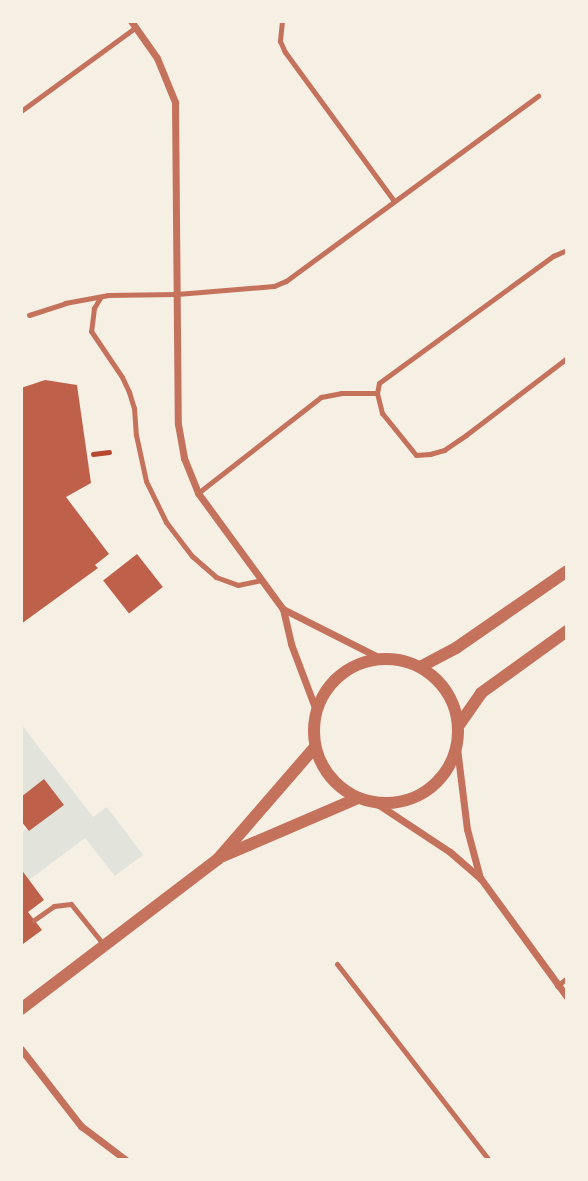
<!DOCTYPE html>
<html>
<head>
<meta charset="utf-8">
<style>
	body { margin:0 }
	#map { position:relative; width:588px; height:1181px; overflow:hidden; background:#f6efe4; font-family:"Sofia Sans Condensed",sans-serif }
	div>[style] { position:absolute }
	[style*='--x'] { left:calc(var(--x)*1px); top:calc(var(--y)*1px); width:calc(var(--w)*1px); rotate:calc(var(--a)*1deg) }
	.green>* { inset:0; background:#e2e4dc }
	.building>* { inset:0; background:#bf614a; transform-origin:0 0 }
	.path>* { height:4.5px; margin:-2.25px; padding:0 2.25px; transform-origin:2.25px; border-radius:2.25px; background:#b5482f }
	.service>* { height:5px; margin:-2.5px; padding:0 2.5px; transform-origin:2.5px; border-radius:2.5px; background:#c5725c }
	.minor>* { height:7px; margin:-3.5px; padding:0 3.5px; transform-origin:3.5px; border-radius:3.5px; background:#c5725c }
	.tertiary>* { height:12px; margin:-6px; padding:0 6px; transform-origin:6px; border-radius:6px; background:#c5725c }
	.tertiary>.ring { margin:-6px; padding:0; box-sizing:content-box; background:none; border:12px solid #c5725c; border-radius:50% }
	span { translate:-50% -50%; white-space:nowrap; text-align:center; line-height:1.15; -webkit-text-stroke:6px #f6efe4; paint-order:stroke }
	.frame { position:absolute; inset:0; border:23px solid #f6efe4; pointer-events:none }
</style>
</head>
<body>
<div id="map">
	<div class="green">
		<div style="clip-path:polygon(21px 724px,93px 817px,107px 807px,143px 855px,115px 876px,85px 838px,29px 880px,21px 869px,21px 833px,27px 828px,29px 831px,21px 797px)"></div>
	</div>
	<div class="building">
		<div style="clip-path:polygon(45px 380px,77px 385px,91px 483px,66px 497px,109px 554px,95px 565px,98px 568px,21px 624px,21px 388px)"></div>
		<div style="left:137px;top:554px;width:42px;height:43px;rotate:52deg"></div>
		<div style="clip-path:polygon(44px 779px,64px 805px,29px 831px,21px 821px,21px 797px)"></div>
		<div style="clip-path:polygon(21px 869px,44px 900px,28px 912px,42px 930px,23px 944px)"></div>
	</div>
	<div class="path">
		<div style="--x:93;--y:454;--w:16;--a:-7"></div>
	</div>
	<div class="service">
		<div style="--x:282;--y:21;--w:20;--a:96"></div>
		<div style="--x:280;--y:41;--w:12;--a:66"></div>
		<div style="--x:285;--y:52;--w:185;--a:53.8"></div>
		<div style="--x:21;--y:111;--w:142;--a:-36.1"></div>
		<div style="--x:567;--y:250;--w:15;--a:157"></div>
		<div style="--x:553;--y:256;--w:215;--a:143.9"></div>
		<div style="--x:379;--y:383;--w:10;--a:101"></div>
		<div style="--x:377;--y:393;--w:21;--a:76"></div>
		<div style="--x:382;--y:413;--w:54;--a:51"></div>
		<div style="--x:416;--y:455;--w:14;--a:-4"></div>
		<div style="--x:430;--y:454;--w:15;--a:-16"></div>
		<div style="--x:444;--y:450;--w:27;--a:-34"></div>
		<div style="--x:466;--y:435;--w:127;--a:-37.3"></div>
		<div style="--x:100;--y:298;--w:12;--a:121"></div>
		<div style="--x:94;--y:308;--w:23;--a:97"></div>
		<div style="--x:91;--y:331;--w:55;--a:56"></div>
		<div style="--x:122;--y:377;--w:17;--a:65"></div>
		<div style="--x:129;--y:392;--w:17;--a:73"></div>
		<div style="--x:134;--y:408;--w:27;--a:86"></div>
		<div style="--x:136;--y:435;--w:47;--a:77.7"></div>
		<div style="--x:146;--y:481;--w:46;--a:64"></div>
		<div style="--x:166;--y:522;--w:43;--a:52.6"></div>
		<div style="--x:192;--y:556;--w:32;--a:41"></div>
		<div style="--x:216;--y:577;--w:23;--a:20"></div>
		<div style="--x:238;--y:585;--w:25;--a:-12"></div>
		<div style="--x:29;--y:315;--w:38;--a:-18"></div>
		<div style="--x:65;--y:303;--w:44;--a:-10.5"></div>
		<div style="--x:108;--y:295;--w:69;--a:-0.8"></div>
		<div style="--x:177;--y:294;--w:97;--a:-4.7"></div>
		<div style="--x:274;--y:286;--w:13;--a:-23"></div>
		<div style="--x:286;--y:281;--w:313;--a:-36.3"></div>
		<div style="--x:198;--y:493;--w:156;--a:-38"></div>
		<div style="--x:321;--y:397;--w:20;--a:-11"></div>
		<div style="--x:341;--y:393;--w:36;--a:0"></div>
		<div style="--x:34;--y:920;--w:24;--a:-35"></div>
		<div style="--x:54;--y:906;--w:17;--a:-7"></div>
		<div style="--x:71;--y:904;--w:53;--a:51.2"></div>
		<div style="--x:337;--y:964;--w:248;--a:52.2"></div>
		<div style="--x:557;--y:986;--w:13;--a:-39"></div>
	</div>
	<div class="minor">
		<div style="--x:131;--y:21;--w:45;--a:54.9"></div>
		<div style="--x:157;--y:58;--w:48;--a:67.8"></div>
		<div style="--x:175;--y:102;--w:322;--a:89.5"></div>
		<div style="--x:178;--y:424;--w:35;--a:80"></div>
		<div style="--x:184;--y:458;--w:38;--a:68"></div>
		<div style="--x:198;--y:493;--w:144;--a:53.8"></div>
		<div style="--x:283;--y:609;--w:36;--a:77"></div>
		<div style="--x:291;--y:644;--w:71;--a:69.3"></div>
		<div style="--x:283;--y:609;--w:109;--a:26.8"></div>
		<div style="--x:457;--y:748;--w:82;--a:83"></div>
		<div style="--x:467;--y:829;--w:51;--a:75.1"></div>
		<div style="--x:376;--y:803;--w:89;--a:33.5"></div>
		<div style="--x:450;--y:852;--w:41;--a:41.1"></div>
		<div style="--x:481;--y:879;--w:146;--a:53.9"></div>
		<div style="--x:21;--y:1049;--w:98;--a:52.1"></div>
		<div style="--x:81;--y:1126;--w:56;--a:37.1"></div>
	</div>
	<div class="tertiary">
		<div class="ring" style="left:314px;top:659px;width:132px;height:132px"></div>
		<div style="--x:420;--y:667;--w:41;--a:-27.8"></div>
		<div style="--x:456;--y:648;--w:135;--a:-34.7"></div>
		<div style="--x:459;--y:725;--w:39;--a:-55"></div>
		<div style="--x:481;--y:693;--w:106;--a:-35.8"></div>
		<div style="--x:223;--y:856;--w:147;--a:-23.2"></div>
		<div style="--x:21;--y:1009;--w:248;--a:-37.3"></div>
		<div style="--x:218;--y:859;--w:148;--a:-49.1"></div>
	</div>
	<div class="frame"></div>
</div>
</body>
</html>
